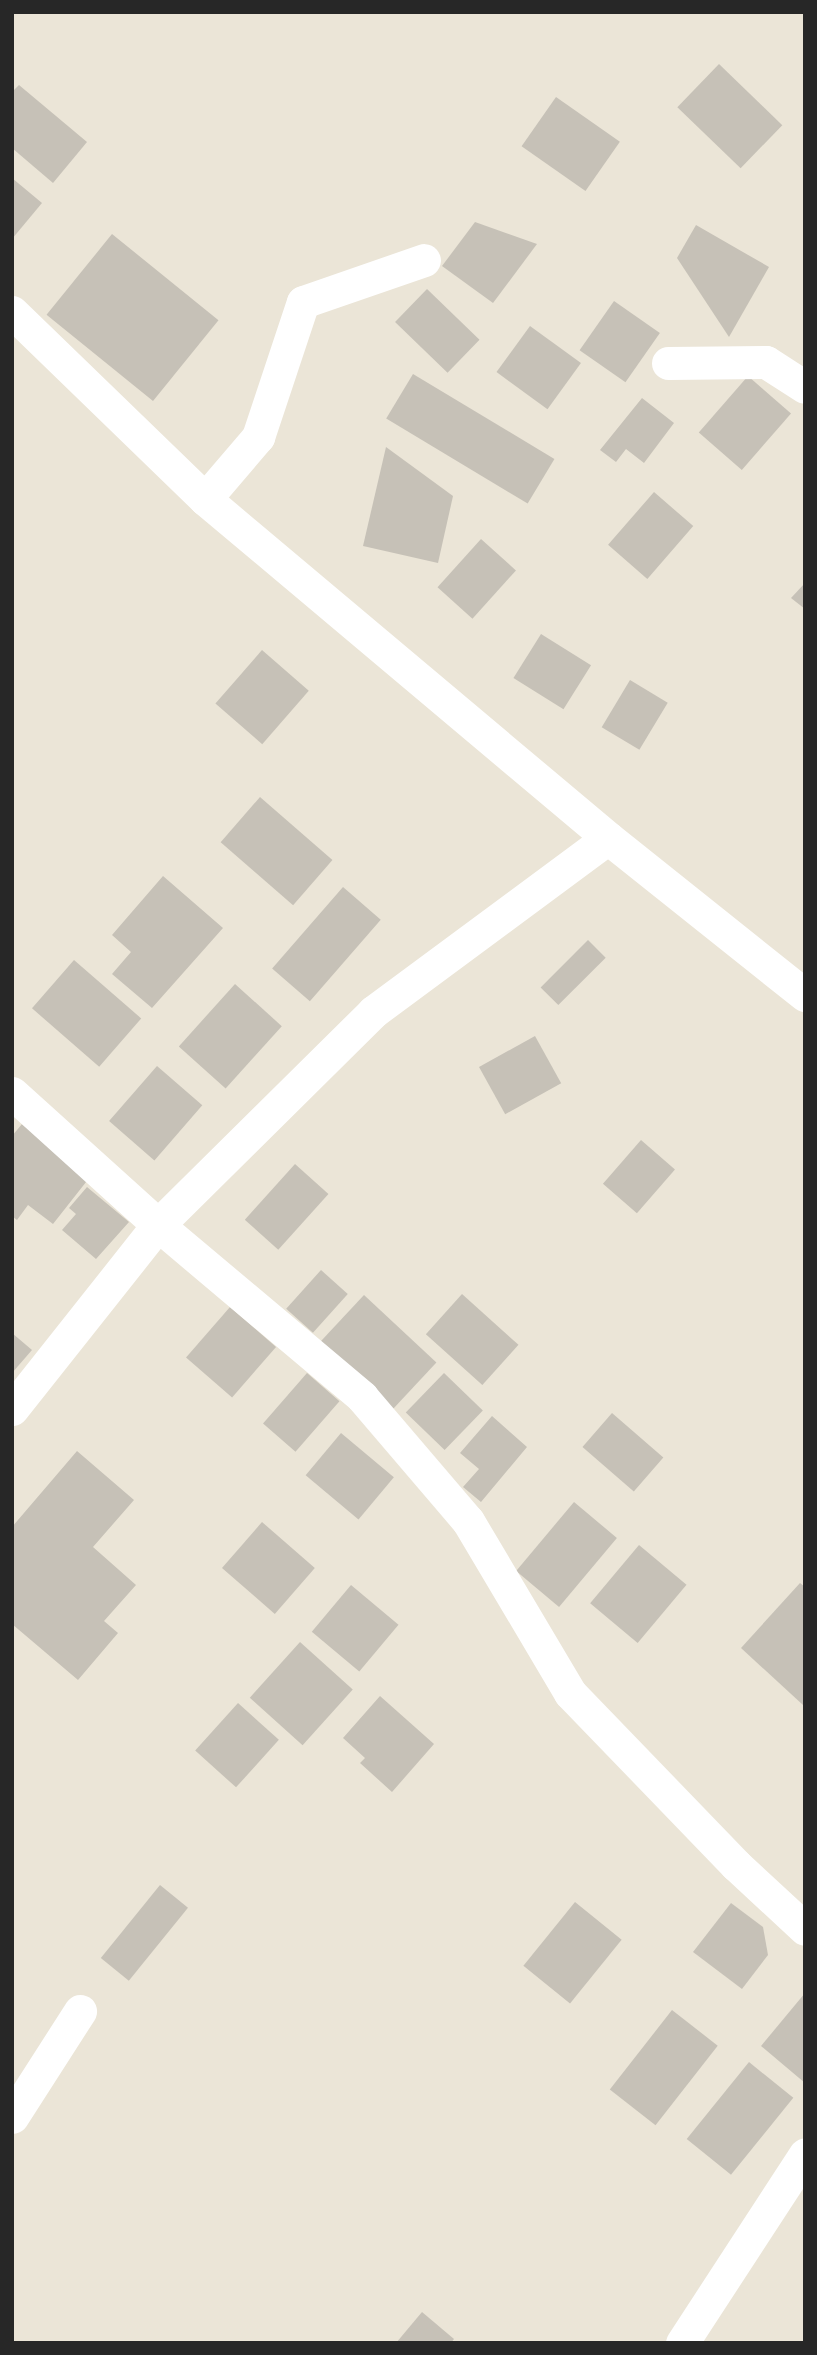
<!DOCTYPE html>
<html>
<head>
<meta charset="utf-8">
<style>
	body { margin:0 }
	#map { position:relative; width:817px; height:2355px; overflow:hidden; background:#ebe5d7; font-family:"Open Sans",sans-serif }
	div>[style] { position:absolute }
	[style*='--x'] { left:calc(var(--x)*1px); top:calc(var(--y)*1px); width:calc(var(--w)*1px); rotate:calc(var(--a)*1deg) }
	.building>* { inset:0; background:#c6c1b7; transform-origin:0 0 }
	.minor>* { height:33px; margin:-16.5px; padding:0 16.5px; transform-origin:16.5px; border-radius:16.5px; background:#fff }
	span { translate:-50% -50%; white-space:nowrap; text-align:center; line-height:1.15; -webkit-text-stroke:5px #fff; paint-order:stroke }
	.frame { position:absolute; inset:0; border:14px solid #272727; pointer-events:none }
</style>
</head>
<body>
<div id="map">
	<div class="building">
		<div style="left:719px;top:64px;width:88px;height:60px;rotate:44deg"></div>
		<div style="clip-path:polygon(19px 85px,87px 142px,53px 183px,12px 148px,12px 92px)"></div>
		<div style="left:556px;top:97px;width:78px;height:60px;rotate:35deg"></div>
		<div style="clip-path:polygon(12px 178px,42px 203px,12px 239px)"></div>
		<div style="clip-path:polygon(475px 222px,537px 244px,493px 303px,442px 266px)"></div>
		<div style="clip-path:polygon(696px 225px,769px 267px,729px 337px,677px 258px)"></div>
		<div style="left:112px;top:234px;width:137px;height:104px;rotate:39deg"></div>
		<div style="left:427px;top:289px;width:73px;height:46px;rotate:44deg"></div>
		<div style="left:614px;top:301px;width:56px;height:60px;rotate:35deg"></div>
		<div style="left:530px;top:326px;width:63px;height:57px;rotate:36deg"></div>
		<div style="left:413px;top:374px;width:165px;height:52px;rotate:31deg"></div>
		<div style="left:748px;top:376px;width:57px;height:75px;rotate:41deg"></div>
		<div style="clip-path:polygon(642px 398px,674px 423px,644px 463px,626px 449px,616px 462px,600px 450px)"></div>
		<div style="clip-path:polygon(386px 447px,453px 496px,438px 563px,363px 546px)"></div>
		<div style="left:654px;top:492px;width:52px;height:70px;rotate:41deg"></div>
		<div style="left:481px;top:539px;width:47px;height:65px;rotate:42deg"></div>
		<div style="clip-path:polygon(805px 583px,805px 609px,791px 598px)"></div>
		<div style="left:541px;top:634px;width:59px;height:52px;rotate:32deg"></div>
		<div style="left:262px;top:650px;width:62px;height:71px;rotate:41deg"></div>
		<div style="left:630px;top:680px;width:44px;height:55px;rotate:31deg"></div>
		<div style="left:260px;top:797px;width:96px;height:60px;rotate:41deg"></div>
		<div style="clip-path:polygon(163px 876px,223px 928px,152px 1008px,112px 974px,131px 952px,112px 935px)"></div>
		<div style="left:343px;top:887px;width:50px;height:108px;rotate:41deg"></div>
		<div style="left:588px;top:940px;width:25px;height:67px;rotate:45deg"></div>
		<div style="left:74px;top:960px;width:89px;height:64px;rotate:41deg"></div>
		<div style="left:235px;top:984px;width:63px;height:84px;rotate:42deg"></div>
		<div style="left:535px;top:1036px;width:54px;height:64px;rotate:61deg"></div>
		<div style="left:157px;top:1066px;width:60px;height:73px;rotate:41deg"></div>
		<div style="clip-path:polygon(22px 1124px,90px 1177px,53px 1224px,28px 1205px,17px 1220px,12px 1216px,12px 1136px)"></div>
		<div style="left:641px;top:1140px;width:45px;height:58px;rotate:41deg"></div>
		<div style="left:295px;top:1164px;width:45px;height:75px;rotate:42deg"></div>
		<div style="clip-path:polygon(87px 1187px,129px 1222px,96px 1259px,62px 1230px,76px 1214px,69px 1208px)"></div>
		<div style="left:321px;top:1270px;width:36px;height:52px;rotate:42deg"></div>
		<div style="left:462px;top:1294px;width:76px;height:54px;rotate:42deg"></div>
		<div style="left:364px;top:1295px;width:99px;height:65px;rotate:43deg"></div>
		<div style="left:230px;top:1307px;width:61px;height:67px;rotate:41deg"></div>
		<div style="clip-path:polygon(12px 1333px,32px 1350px,12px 1373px)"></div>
		<div style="left:307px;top:1373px;width:43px;height:67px;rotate:41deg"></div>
		<div style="left:444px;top:1373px;width:54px;height:55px;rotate:44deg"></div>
		<div style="left:612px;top:1413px;width:68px;height:45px;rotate:41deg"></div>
		<div style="clip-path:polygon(492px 1416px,527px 1447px,481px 1502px,463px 1487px,479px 1469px,460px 1453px)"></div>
		<div style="left:341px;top:1433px;width:69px;height:55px;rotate:40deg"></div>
		<div style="clip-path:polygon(77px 1451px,134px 1500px,93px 1547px,136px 1585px,104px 1621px,118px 1633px,78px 1680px,12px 1624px,12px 1527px)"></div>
		<div style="left:574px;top:1502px;width:56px;height:90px;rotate:40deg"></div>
		<div style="left:262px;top:1522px;width:70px;height:61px;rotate:41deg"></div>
		<div style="left:639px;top:1545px;width:62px;height:76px;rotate:40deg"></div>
		<div style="clip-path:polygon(800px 1583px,805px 1587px,803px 1705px,741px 1648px)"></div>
		<div style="left:351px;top:1585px;width:62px;height:61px;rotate:40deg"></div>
		<div style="left:300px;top:1642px;width:71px;height:75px;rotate:42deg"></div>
		<div style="clip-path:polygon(380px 1696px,434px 1744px,392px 1792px,360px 1763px,365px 1758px,343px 1738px)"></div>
		<div style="left:238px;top:1703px;width:55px;height:64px;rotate:42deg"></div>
		<div style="left:160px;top:1885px;width:36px;height:94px;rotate:39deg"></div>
		<div style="left:575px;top:1902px;width:60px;height:82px;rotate:39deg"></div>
		<div style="clip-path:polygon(731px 1903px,763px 1927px,768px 1955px,742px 1989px,693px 1952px)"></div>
		<div style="clip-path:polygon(805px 1993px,805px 2083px,761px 2046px)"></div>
		<div style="left:672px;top:2010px;width:58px;height:101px;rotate:38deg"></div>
		<div style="left:749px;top:2062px;width:57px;height:99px;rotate:39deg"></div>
		<div style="clip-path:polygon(422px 2312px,454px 2339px,451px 2343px,396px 2343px)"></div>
	</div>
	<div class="minor">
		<div style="--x:12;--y:312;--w:269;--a:44.1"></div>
		<div style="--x:205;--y:499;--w:527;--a:40.07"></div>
		<div style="--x:608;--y:838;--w:252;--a:38.6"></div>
		<div style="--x:668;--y:363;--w:98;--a:-0.6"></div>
		<div style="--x:766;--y:362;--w:46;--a:32.7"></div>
		<div style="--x:205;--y:499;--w:82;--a:-49.5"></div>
		<div style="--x:258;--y:437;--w:142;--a:-71.6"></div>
		<div style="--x:303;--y:302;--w:128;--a:-19.1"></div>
		<div style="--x:12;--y:1093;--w:197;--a:42.1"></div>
		<div style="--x:158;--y:1225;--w:267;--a:40.1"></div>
		<div style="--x:362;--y:1397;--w:163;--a:49.5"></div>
		<div style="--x:468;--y:1521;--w:200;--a:59.3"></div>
		<div style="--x:570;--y:1693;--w:239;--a:46"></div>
		<div style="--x:736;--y:1865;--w:94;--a:42.8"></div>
		<div style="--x:12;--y:1409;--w:235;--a:-51.6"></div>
		<div style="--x:158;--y:1225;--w:303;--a:-44.7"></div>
		<div style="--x:373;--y:1012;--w:292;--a:-36.5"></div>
		<div style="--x:12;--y:2117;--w:126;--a:-57.3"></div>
		<div style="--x:682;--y:2343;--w:225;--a:-56.9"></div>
	</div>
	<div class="frame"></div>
</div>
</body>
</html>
